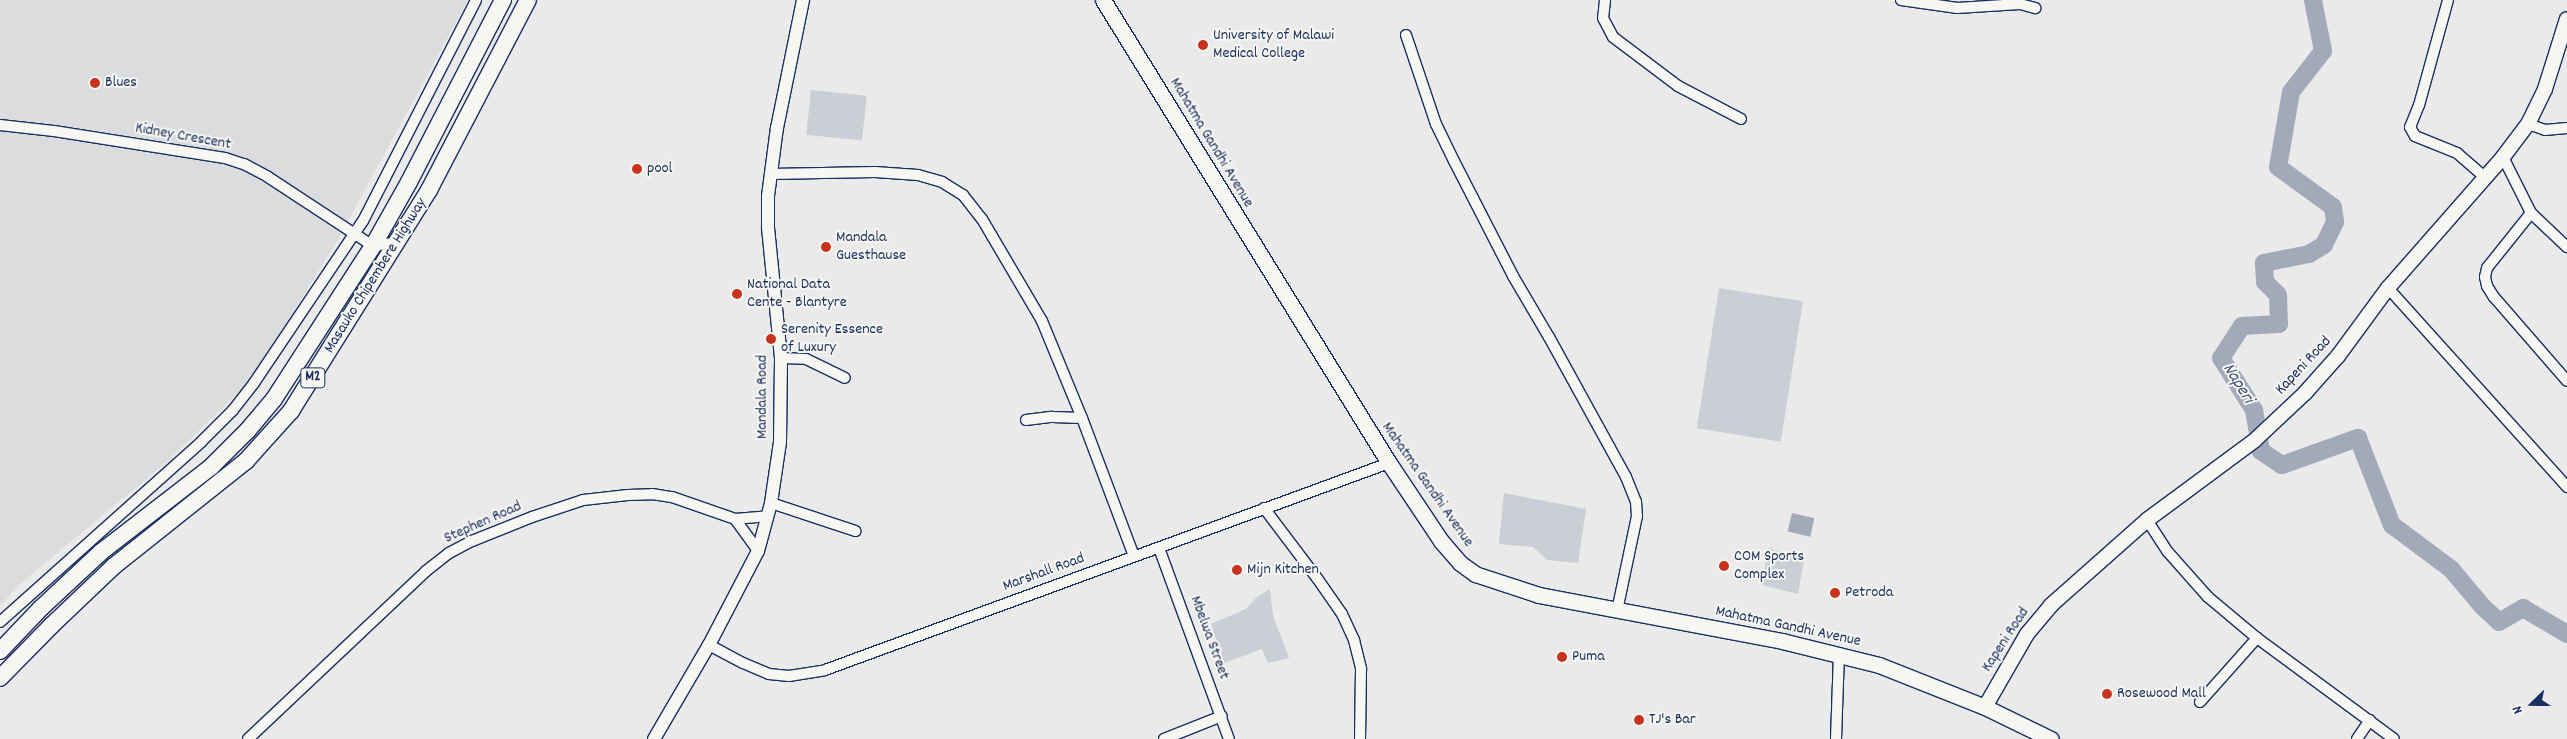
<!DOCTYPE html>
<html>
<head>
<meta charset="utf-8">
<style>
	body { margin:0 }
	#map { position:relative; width:2567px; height:739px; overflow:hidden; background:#e9eae9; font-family:Dekko,sans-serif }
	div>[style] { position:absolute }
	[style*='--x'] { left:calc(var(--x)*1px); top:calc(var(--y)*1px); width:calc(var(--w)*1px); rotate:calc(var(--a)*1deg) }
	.built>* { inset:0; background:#dadcde }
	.green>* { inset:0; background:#caced5; transform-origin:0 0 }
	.water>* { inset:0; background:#a2aaba; transform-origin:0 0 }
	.river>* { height:18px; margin:-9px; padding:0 9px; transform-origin:9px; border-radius:9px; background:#a2aaba }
	.roads { filter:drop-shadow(1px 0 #1b2f5e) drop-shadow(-1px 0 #1b2f5e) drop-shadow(0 1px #1b2f5e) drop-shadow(0 -1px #1b2f5e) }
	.minor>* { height:10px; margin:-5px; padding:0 5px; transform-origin:5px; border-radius:5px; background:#f6f6f2 }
	.tertiary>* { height:12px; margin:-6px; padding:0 6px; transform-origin:6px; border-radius:6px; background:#f6f6f2 }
	.secondary>* { height:14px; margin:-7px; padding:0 7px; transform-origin:7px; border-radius:7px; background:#f6f6f2 }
	.primary>* { height:15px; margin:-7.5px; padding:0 7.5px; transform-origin:7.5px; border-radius:7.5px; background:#f6f6f2 }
	.trunk>* { height:16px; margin:-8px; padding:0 8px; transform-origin:8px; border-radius:8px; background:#f6f6f2 }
	.dots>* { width:14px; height:14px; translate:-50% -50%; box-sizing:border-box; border:2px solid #f6f6f2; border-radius:50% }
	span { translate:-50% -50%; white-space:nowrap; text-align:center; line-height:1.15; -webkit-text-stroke:4px #f6f6f2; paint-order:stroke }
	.shield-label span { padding:1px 4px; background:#f6f6f2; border:1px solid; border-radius:4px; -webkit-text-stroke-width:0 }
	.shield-label { font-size:15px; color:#1b2f5e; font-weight:700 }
	.poi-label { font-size:16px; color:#1b2f5e }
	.left { translate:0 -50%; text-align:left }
	.street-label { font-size:16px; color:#1b2f5e }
	.water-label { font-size:18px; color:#44547a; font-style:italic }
	.north { position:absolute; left:2507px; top:679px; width:50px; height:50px; -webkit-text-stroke:4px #f6f6f2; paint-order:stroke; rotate:248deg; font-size:14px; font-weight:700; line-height:20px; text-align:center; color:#1b2f5e }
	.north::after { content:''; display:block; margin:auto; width:18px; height:22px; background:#1b2f5e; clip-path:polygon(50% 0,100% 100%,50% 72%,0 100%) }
</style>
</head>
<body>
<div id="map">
	<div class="built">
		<div style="clip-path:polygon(0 0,468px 0,336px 243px,251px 380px,168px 461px,21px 583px,0 606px)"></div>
	</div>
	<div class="green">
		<div style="left:811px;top:90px;width:56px;height:45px;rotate:6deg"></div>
		<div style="left:1719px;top:288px;width:85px;height:142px;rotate:9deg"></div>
		<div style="clip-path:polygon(1504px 493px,1586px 509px,1578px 563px,1547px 560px,1533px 547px,1499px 544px)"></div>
		<div style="clip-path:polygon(1768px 548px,1804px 560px,1798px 594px,1762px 585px)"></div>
		<div style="clip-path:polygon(1270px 589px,1273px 616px,1289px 658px,1268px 663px,1262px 649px,1224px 663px,1211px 624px,1246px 609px,1257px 597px)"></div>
	</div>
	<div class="water">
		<div style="left:1792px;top:513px;width:23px;height:19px;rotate:13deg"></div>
	</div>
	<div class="river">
		<div style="--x:2313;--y:0;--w:52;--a:78.9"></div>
		<div style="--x:2323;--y:51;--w:52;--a:128"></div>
		<div style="--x:2291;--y:92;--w:76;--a:99.8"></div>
		<div style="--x:2278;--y:167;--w:68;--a:36"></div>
		<div style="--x:2333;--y:207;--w:15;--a:82"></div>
		<div style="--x:2335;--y:222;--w:25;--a:116"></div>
		<div style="--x:2324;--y:245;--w:17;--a:149"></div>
		<div style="--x:2309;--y:254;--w:46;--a:168.7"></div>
		<div style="--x:2264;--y:263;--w:19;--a:87"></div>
		<div style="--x:2265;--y:282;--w:18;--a:45"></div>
		<div style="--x:2278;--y:295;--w:29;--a:88"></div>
		<div style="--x:2279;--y:324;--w:37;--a:177"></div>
		<div style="--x:2242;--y:326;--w:38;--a:123"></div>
		<div style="--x:2221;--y:358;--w:62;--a:57.6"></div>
		<div style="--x:2254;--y:410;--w:42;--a:80.3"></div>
		<div style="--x:2261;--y:451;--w:25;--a:34"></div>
		<div style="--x:2282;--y:465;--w:81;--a:-19.6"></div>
		<div style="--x:2358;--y:438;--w:93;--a:68.7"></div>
		<div style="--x:2392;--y:525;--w:74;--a:36.7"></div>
		<div style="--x:2451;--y:569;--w:48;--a:50"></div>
		<div style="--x:2482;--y:606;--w:23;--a:43"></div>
		<div style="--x:2499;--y:622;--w:28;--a:-30"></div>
		<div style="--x:2523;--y:608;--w:51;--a:30.6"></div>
	</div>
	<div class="roads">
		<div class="minor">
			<div style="--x:1605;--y:0;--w:18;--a:96"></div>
			<div style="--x:1603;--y:18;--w:21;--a:62"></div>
			<div style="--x:1613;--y:37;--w:81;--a:37"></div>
			<div style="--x:1678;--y:86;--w:71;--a:27.6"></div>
			<div style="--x:1901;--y:0;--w:57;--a:8.1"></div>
			<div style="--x:1957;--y:8;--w:63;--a:-3.6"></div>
			<div style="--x:2020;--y:4;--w:16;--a:15"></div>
			<div style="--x:2448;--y:0;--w:109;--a:105.4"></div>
			<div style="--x:2419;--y:105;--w:24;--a:112"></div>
			<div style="--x:2410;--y:127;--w:10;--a:61"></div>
			<div style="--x:2415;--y:136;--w:45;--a:22"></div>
			<div style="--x:2457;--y:153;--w:37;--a:41"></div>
			<div style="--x:1406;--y:35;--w:94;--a:71.4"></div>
			<div style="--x:1436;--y:124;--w:41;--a:64.1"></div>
			<div style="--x:1454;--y:161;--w:129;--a:62.8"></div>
			<div style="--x:1513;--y:276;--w:71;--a:59.5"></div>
			<div style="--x:1549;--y:337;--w:160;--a:61.2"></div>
			<div style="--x:1626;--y:477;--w:27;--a:68"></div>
			<div style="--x:1636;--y:502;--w:14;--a:86"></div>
			<div style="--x:1637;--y:516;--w:97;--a:101.9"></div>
			<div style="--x:2528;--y:124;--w:18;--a:19"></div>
			<div style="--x:2545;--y:130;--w:22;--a:-5"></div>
			<div style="--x:0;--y:125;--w:54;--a:6.3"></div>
			<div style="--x:54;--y:131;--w:173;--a:9"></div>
			<div style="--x:225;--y:158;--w:20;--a:18"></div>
			<div style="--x:244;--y:164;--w:27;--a:28"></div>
			<div style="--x:268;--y:177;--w:126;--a:33.3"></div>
			<div style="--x:373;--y:246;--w:25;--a:-9"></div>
			<div style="--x:2503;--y:157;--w:63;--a:63.4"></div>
			<div style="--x:2531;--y:213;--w:50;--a:43.4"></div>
			<div style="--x:770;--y:174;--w:105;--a:-1.1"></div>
			<div style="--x:875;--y:172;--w:43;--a:4"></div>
			<div style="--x:918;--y:175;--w:25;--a:16"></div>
			<div style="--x:942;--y:182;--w:25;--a:32"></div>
			<div style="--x:963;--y:195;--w:31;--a:52"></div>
			<div style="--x:982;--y:219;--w:118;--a:59.5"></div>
			<div style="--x:1042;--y:321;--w:105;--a:67.6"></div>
			<div style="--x:1082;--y:418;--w:147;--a:69.4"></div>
			<div style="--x:2531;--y:213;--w:70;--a:128.7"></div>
			<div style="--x:2487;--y:268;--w:9;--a:103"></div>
			<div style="--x:2485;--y:277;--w:9;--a:77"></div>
			<div style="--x:2487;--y:286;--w:13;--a:58"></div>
			<div style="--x:2494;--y:297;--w:111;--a:49"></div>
			<div style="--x:2388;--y:288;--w:268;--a:48"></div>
			<div style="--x:781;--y:358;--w:25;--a:2"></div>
			<div style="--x:806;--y:359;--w:43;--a:26"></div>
			<div style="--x:1026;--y:420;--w:26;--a:-7"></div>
			<div style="--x:1052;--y:417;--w:30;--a:2"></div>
			<div style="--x:771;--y:503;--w:89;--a:18.4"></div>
			<div style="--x:1264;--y:508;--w:88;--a:52.9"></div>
			<div style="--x:1317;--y:578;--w:44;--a:55.2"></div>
			<div style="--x:1342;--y:614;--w:29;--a:65"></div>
			<div style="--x:1354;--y:640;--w:30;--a:76"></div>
			<div style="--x:1361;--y:669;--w:70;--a:90.8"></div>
			<div style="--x:735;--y:519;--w:39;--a:54"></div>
			<div style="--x:2147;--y:520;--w:38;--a:57"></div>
			<div style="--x:2168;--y:552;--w:60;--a:48.4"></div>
			<div style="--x:2208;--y:597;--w:64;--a:39.9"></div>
			<div style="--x:2257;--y:638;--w:170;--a:36.4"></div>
			<div style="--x:1159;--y:548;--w:203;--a:69.9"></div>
			<div style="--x:0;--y:622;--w:270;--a:-41.8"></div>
			<div style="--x:201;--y:442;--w:45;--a:-45"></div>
			<div style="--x:233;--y:410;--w:34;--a:-52"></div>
			<div style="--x:254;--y:383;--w:195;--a:-56.1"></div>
			<div style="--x:363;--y:221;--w:248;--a:-62.9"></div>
			<div style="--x:709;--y:645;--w:38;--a:28"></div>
			<div style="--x:743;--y:663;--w:28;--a:23"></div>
			<div style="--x:769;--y:674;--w:20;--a:6"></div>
			<div style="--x:789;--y:676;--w:36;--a:-9"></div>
			<div style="--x:825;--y:670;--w:601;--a:-20.15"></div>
			<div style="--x:2200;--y:702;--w:86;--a:-48.3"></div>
			<div style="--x:248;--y:739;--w:245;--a:-43.3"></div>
			<div style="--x:426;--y:571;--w:29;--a:-38"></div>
			<div style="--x:449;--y:553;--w:26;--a:-28"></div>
			<div style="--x:472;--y:541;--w:65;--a:-21.8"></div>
			<div style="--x:532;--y:517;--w:54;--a:-18.4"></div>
			<div style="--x:583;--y:500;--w:45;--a:-6.3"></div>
			<div style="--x:628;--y:495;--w:24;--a:-2"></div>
			<div style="--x:652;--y:494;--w:20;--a:9"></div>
			<div style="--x:672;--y:497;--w:67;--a:19.2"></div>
			<div style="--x:735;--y:519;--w:33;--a:-5"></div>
			<div style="--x:1164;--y:739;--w:62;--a:-21.6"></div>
			<div style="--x:1836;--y:739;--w:86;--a:-88"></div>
			<div style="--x:2357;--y:739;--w:23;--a:-56"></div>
		</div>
		<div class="tertiary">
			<div style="--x:654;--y:739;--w:109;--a:-59.7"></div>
			<div style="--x:709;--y:645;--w:106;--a:-62.5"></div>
			<div style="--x:758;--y:551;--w:50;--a:-74.8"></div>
			<div style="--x:771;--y:503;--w:62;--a:-81.6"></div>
			<div style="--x:780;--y:442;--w:84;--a:-89.3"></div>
			<div style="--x:781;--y:358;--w:132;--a:-95.7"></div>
			<div style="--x:768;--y:227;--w:31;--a:-90"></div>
			<div style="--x:768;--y:196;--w:69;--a:-82.5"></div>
			<div style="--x:777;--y:128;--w:131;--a:-78.5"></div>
		</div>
		<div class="secondary">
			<div style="--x:1985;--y:707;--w:84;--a:-60.1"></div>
			<div style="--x:2027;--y:634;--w:38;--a:-50"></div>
			<div style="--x:2051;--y:605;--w:128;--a:-41.5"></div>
			<div style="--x:2147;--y:520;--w:134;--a:-36.5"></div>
			<div style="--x:2255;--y:440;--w:69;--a:-43.2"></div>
			<div style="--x:2305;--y:393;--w:50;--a:-48.3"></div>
			<div style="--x:2338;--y:356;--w:84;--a:-53.7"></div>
			<div style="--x:2388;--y:288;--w:174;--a:-48.7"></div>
			<div style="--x:2503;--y:157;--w:41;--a:-52.9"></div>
			<div style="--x:2528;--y:124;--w:39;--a:-64"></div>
			<div style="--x:2545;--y:89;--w:73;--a:-72.6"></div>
		</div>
		<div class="primary">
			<div style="--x:1103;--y:0;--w:544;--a:58.3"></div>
			<div style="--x:1389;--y:463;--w:94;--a:56.3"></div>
			<div style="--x:1441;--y:541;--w:29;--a:49"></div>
			<div style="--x:1460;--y:563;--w:19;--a:36"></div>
			<div style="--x:1475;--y:574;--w:67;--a:18.2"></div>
			<div style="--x:1539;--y:595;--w:247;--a:10.7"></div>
			<div style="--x:1782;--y:641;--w:100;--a:13.9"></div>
			<div style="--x:1879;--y:665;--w:114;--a:21.6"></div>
			<div style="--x:1985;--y:707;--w:73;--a:25.9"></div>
		</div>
		<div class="trunk">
			<div style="--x:0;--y:651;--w:59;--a:-46.4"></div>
			<div style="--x:41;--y:608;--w:82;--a:-43"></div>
			<div style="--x:101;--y:552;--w:139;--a:-37.7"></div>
			<div style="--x:211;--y:467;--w:52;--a:-45"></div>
			<div style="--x:248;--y:430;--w:40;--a:-50"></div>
			<div style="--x:274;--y:399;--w:182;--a:-57.1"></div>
			<div style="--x:373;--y:246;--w:73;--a:-60.6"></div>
			<div style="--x:409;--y:182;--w:205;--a:-62.7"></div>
			<div style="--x:0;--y:678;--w:74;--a:-45.5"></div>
			<div style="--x:52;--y:625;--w:86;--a:-43.6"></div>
			<div style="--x:114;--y:566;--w:169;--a:-38.5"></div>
			<div style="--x:246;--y:461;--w:67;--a:-48"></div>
			<div style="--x:291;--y:411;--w:261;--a:-58"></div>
			<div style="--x:429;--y:190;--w:214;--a:-62.5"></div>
		</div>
	</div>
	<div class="dots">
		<div style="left:1203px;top:45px;background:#c8321e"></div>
		<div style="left:95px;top:83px;background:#c8321e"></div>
		<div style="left:637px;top:169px;background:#c8321e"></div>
		<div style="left:826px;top:247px;background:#c8321e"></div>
		<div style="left:737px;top:294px;background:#c8321e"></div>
		<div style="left:771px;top:339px;background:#c8321e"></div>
		<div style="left:1724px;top:566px;background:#c8321e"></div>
		<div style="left:1237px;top:570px;background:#c8321e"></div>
		<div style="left:1835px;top:593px;background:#c8321e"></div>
		<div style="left:1562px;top:657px;background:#c8321e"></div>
		<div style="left:2107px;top:694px;background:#c8321e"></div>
		<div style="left:1639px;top:720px;background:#c8321e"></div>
	</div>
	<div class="shield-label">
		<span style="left:313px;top:378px">M2</span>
	</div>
	<div class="poi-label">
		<span class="left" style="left:1213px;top:45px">University of Malawi<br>Medical College</span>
		<span class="left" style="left:105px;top:83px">Blues</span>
		<span class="left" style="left:647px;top:169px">pool</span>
		<span class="left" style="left:836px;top:247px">Mandala<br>Guesthause</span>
		<span class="left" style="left:747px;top:294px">National Data<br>Cente - Blantyre</span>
		<span class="left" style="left:781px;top:339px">Serenity Essence<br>of Luxury</span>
		<span class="left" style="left:1734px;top:566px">COM Sports<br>Complex</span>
		<span class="left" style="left:1247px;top:570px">Mijn Kitchen</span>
		<span class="left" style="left:1845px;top:593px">Petroda</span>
		<span class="left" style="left:1572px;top:657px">Puma</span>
		<span class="left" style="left:2117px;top:694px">Rosewood Mall</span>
		<span class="left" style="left:1649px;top:720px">TJ's Bar</span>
	</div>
	<div class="street-label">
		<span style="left:183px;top:137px;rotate:10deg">Kidney Crescent</span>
		<span style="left:1211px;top:143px;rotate:59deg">Mahatma Gandhi Avenue</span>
		<span style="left:376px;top:276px;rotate:-58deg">Masauko Chipembere Highway</span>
		<span style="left:2304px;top:366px;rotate:-47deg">Kapeni Road</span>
		<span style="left:763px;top:397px;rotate:-90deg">Mandala Road</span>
		<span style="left:1427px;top:485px;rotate:55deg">Mahatma Gandhi Avenue</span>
		<span style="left:483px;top:523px;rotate:-24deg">Stephen Road</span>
		<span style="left:1044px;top:573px;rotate:-20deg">Marshall Road</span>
		<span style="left:1788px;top:627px;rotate:12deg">Mahatma Gandhi Avenue</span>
		<span style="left:1209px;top:638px;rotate:70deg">Mbelwa Street</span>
		<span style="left:2006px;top:640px;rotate:-57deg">Kapeni Road</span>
	</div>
	<div class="water-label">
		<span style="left:2237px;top:384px;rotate:58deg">Naperi</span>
	</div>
	<div class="north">N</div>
</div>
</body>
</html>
